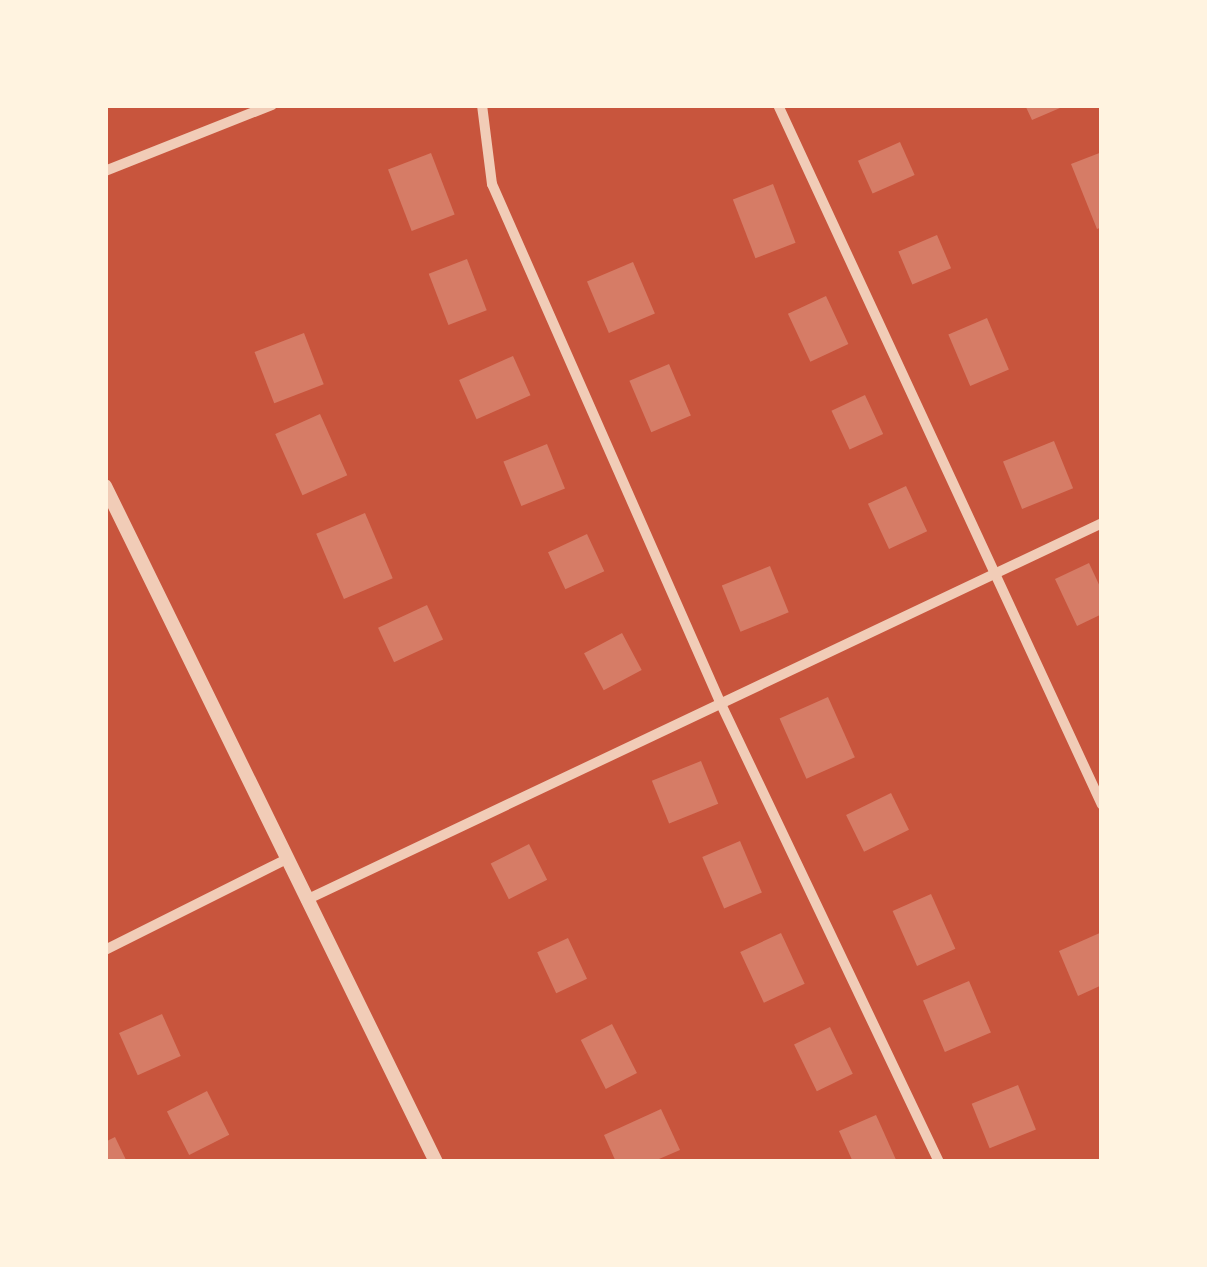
<!DOCTYPE html>
<html>
<head>
<meta charset="utf-8">
<style>
	body { margin:0 }
	#map { position:relative; width:1207px; height:1267px; overflow:hidden; background:#c8553d; font-family:"Roboto Condensed",sans-serif }
	div>[style] { position:absolute }
	[style*='--x'] { left:calc(var(--x)*1px); top:calc(var(--y)*1px); width:calc(var(--w)*1px); rotate:calc(var(--a)*1deg) }
	.building>* { inset:0; background:#d67c66; transform-origin:0 0 }
	.minor>* { height:10px; margin:-5px; padding:0 5px; transform-origin:5px; border-radius:5px; background:#f1ccb7 }
	.tertiary>* { height:14px; margin:-7px; padding:0 7px; transform-origin:7px; border-radius:7px; background:#f1ccb7 }
	span { translate:-50% -50%; white-space:nowrap; text-align:center; line-height:1.15; -webkit-text-stroke:10px #fff3e0; paint-order:stroke }
	.frame { position:absolute; inset:0; border:108px solid #fff3e0; pointer-events:none }
</style>
</head>
<body>
<div id="map">
	<div class="building">
		<div style="clip-path:polygon(1025px 105px,1067px 105px,1032px 120px)"></div>
		<div style="left:900px;top:142px;width:36px;height:46px;rotate:66deg"></div>
		<div style="clip-path:polygon(1102px 152px,1102px 227px,1097px 229px,1071px 164px)"></div>
		<div style="left:431px;top:153px;width:66px;height:46px;rotate:69deg"></div>
		<div style="left:773px;top:184px;width:63px;height:43px;rotate:69deg"></div>
		<div style="left:937px;top:235px;width:36px;height:42px;rotate:67deg"></div>
		<div style="left:467px;top:259px;width:55px;height:41px;rotate:69deg"></div>
		<div style="left:633px;top:262px;width:56px;height:50px;rotate:67deg"></div>
		<div style="left:826px;top:296px;width:53px;height:42px;rotate:65deg"></div>
		<div style="left:987px;top:318px;width:56px;height:42px;rotate:67deg"></div>
		<div style="left:304px;top:333px;width:55px;height:53px;rotate:69deg"></div>
		<div style="left:513px;top:356px;width:43px;height:59px;rotate:66deg"></div>
		<div style="left:669px;top:364px;width:56px;height:43px;rotate:67deg"></div>
		<div style="left:865px;top:395px;width:43px;height:37px;rotate:65deg"></div>
		<div style="left:320px;top:414px;width:67px;height:49px;rotate:66deg"></div>
		<div style="left:1054px;top:441px;width:51px;height:55px;rotate:68deg"></div>
		<div style="left:547px;top:444px;width:48px;height:47px;rotate:68deg"></div>
		<div style="left:906px;top:486px;width:50px;height:42px;rotate:65deg"></div>
		<div style="left:365px;top:513px;width:71px;height:53px;rotate:67deg"></div>
		<div style="left:587px;top:534px;width:41px;height:43px;rotate:65deg"></div>
		<div style="clip-path:polygon(1089px 563px,1102px 591px,1102px 614px,1077px 626px,1055px 579px)"></div>
		<div style="left:770px;top:566px;width:50px;height:52px;rotate:68deg"></div>
		<div style="left:427px;top:605px;width:38px;height:54px;rotate:65deg"></div>
		<div style="left:622px;top:633px;width:42px;height:43px;rotate:62deg"></div>
		<div style="left:828px;top:697px;width:66px;height:53px;rotate:66deg"></div>
		<div style="left:701px;top:761px;width:46px;height:53px;rotate:68deg"></div>
		<div style="left:891px;top:793px;width:41px;height:50px;rotate:64deg"></div>
		<div style="left:740px;top:841px;width:56px;height:41px;rotate:67deg"></div>
		<div style="left:529px;top:844px;width:40px;height:43px;rotate:63deg"></div>
		<div style="left:931px;top:894px;width:60px;height:42px;rotate:66deg"></div>
		<div style="clip-path:polygon(1102px 932px,1102px 985px,1078px 996px,1059px 951px)"></div>
		<div style="left:781px;top:933px;width:56px;height:45px;rotate:65deg"></div>
		<div style="left:568px;top:938px;width:45px;height:34px;rotate:65deg"></div>
		<div style="left:969px;top:981px;width:56px;height:50px;rotate:67deg"></div>
		<div style="left:162px;top:1014px;width:46px;height:47px;rotate:66deg"></div>
		<div style="left:612px;top:1024px;width:55px;height:35px;rotate:63deg"></div>
		<div style="left:830px;top:1027px;width:52px;height:40px;rotate:64deg"></div>
		<div style="left:1018px;top:1085px;width:48px;height:50px;rotate:68deg"></div>
		<div style="left:207px;top:1091px;width:49px;height:45px;rotate:63deg"></div>
		<div style="clip-path:polygon(661px 1109px,680px 1150px,652px 1162px,616px 1162px,604px 1135px)"></div>
		<div style="clip-path:polygon(876px 1115px,897px 1162px,853px 1162px,839px 1131px)"></div>
		<div style="clip-path:polygon(115px 1137px,127px 1162px,105px 1162px,105px 1142px)"></div>
	</div>
	<div class="minor">
		<div style="--x:482;--y:105;--w:80;--a:82.8"></div>
		<div style="--x:492;--y:184;--w:566;--a:66.24"></div>
		<div style="--x:720;--y:702;--w:509;--a:64.54"></div>
		<div style="--x:778;--y:105;--w:771;--a:65.16"></div>
		<div style="--x:105;--y:171;--w:180;--a:-21.6"></div>
		<div style="--x:306;--y:900;--w:881;--a:-25.34"></div>
		<div style="--x:105;--y:950;--w:203;--a:-26.6"></div>
	</div>
	<div class="tertiary">
		<div style="--x:105;--y:486;--w:753;--a:63.91"></div>
	</div>
	<div class="frame"></div>
</div>
</body>
</html>
